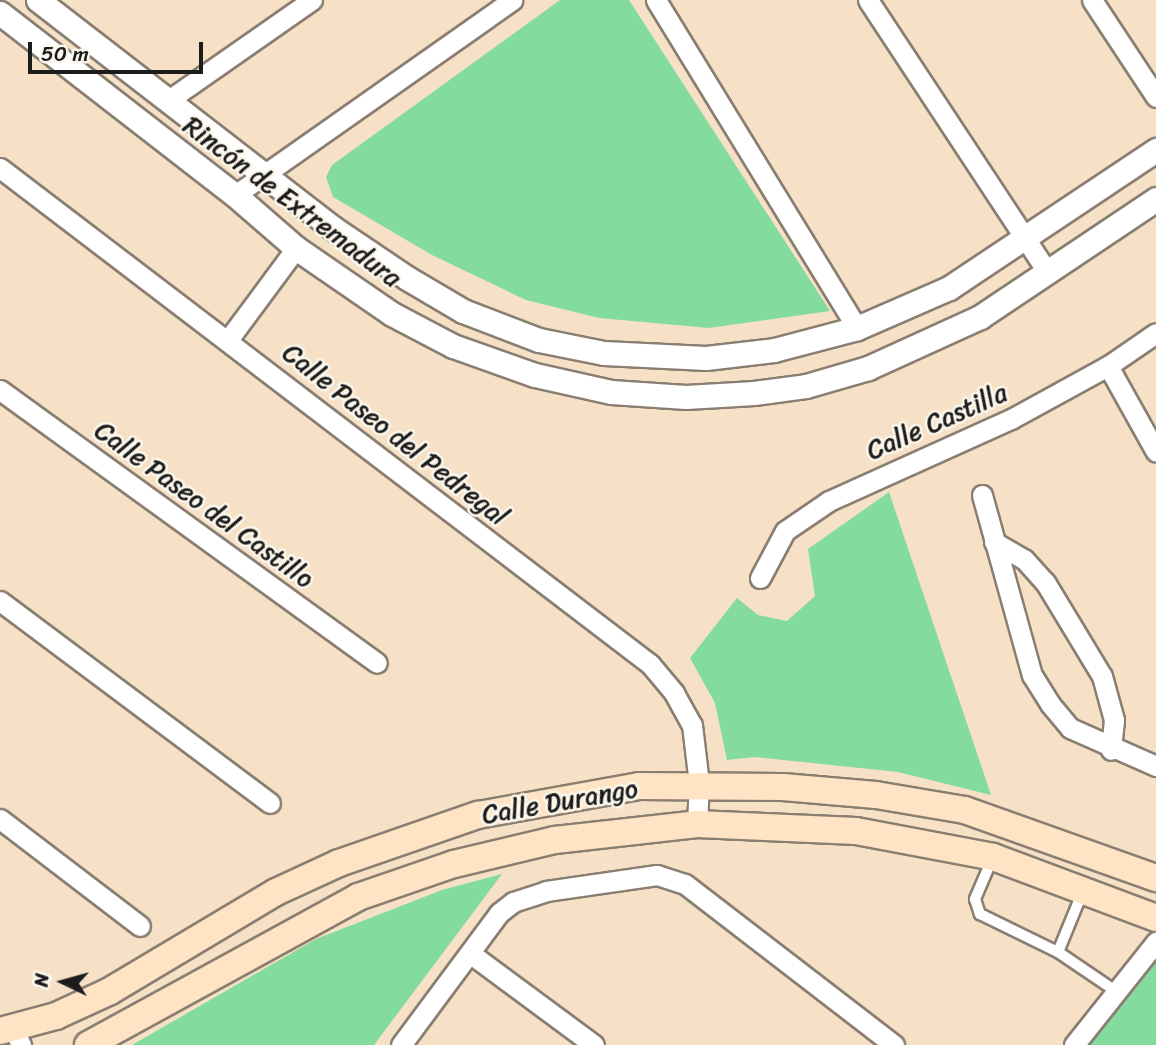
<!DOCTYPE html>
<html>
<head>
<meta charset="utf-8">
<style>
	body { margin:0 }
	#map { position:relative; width:1156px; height:1045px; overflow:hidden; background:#f6e0c6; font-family:Sriracha,sans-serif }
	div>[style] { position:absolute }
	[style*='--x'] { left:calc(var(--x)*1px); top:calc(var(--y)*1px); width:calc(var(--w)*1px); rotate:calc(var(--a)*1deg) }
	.green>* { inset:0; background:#84db9e }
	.roads { filter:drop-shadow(2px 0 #897e71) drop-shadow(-2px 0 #897e71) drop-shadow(0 2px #897e71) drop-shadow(0 -2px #897e71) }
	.service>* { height:10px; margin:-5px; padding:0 5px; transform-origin:5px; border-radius:5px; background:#fff }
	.minor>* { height:19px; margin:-9.5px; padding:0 9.5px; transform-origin:9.5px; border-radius:9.5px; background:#fff }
	.tertiary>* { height:23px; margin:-11.5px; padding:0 11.5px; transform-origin:11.5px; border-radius:11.5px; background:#fff }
	.secondary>* { height:26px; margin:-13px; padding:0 13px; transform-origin:13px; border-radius:13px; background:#fee4c5 }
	span { translate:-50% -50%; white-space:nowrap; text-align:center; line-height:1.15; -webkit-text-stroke:5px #fbf7ec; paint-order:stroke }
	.street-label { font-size:26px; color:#1c1c1c }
	.north { position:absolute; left:28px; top:947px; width:70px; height:70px; -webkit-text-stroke:5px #fbf7ec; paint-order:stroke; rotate:275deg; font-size:19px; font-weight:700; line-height:28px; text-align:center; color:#1c1c1c }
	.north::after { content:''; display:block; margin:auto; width:24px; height:32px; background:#1c1c1c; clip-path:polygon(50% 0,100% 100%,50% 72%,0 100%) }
	.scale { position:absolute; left:28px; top:42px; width:175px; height:32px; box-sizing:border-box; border:4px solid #1c1c1c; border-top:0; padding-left:9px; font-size:21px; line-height:24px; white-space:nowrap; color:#1c1c1c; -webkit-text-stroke:5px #fbf7ec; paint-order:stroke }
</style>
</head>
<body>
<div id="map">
	<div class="green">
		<div style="clip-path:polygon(560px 0,629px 0,830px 311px,709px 328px,599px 318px,526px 300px,432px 255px,333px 197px,326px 177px,332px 165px)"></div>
		<div style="clip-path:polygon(889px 492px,991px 795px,898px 772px,755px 757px,727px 760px,715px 703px,690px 658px,737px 598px,758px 615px,787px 621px,815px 596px,808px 549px)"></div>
		<div style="clip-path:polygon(502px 874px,374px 1045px,132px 1045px,316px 939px,442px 890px)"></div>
		<div style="clip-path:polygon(1156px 954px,1156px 1045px,1086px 1045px)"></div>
	</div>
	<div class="roads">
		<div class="service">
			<div style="--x:993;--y:857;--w:46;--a:113.2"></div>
			<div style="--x:975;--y:899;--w:16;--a:72"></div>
			<div style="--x:980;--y:914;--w:87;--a:26"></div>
			<div style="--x:1058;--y:952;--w:71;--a:34.1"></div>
			<div style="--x:1058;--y:952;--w:66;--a:-67.7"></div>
		</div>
		<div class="minor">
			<div style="--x:656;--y:0;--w:385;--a:58.5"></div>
			<div style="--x:868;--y:0;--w:327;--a:56.6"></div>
			<div style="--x:1092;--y:0;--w:116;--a:56.6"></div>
			<div style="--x:170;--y:99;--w:173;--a:-34.9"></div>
			<div style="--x:0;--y:168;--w:818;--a:37.35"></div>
			<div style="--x:650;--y:664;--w:38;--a:50"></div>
			<div style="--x:674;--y:693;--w:37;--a:61"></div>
			<div style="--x:692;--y:725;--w:59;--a:83.2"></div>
			<div style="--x:699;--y:784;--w:40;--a:92.9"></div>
			<div style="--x:235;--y:195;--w:339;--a:-35.1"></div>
			<div style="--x:228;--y:340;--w:114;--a:-53.5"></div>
			<div style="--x:1108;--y:366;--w:98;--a:60.8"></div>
			<div style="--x:0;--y:390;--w:465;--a:35.9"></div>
			<div style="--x:982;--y:495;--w:187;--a:74.5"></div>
			<div style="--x:1032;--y:675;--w:34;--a:58"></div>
			<div style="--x:1050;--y:704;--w:31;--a:50"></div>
			<div style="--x:1070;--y:728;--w:94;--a:23.8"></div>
			<div style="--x:994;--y:542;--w:34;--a:30"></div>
			<div style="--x:1024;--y:559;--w:31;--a:48"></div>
			<div style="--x:1045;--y:582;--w:110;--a:58.8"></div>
			<div style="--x:1102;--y:676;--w:46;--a:74.7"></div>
			<div style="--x:1114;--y:720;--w:30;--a:96"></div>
			<div style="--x:760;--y:578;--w:53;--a:-62"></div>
			<div style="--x:785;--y:531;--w:53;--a:-34.3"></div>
			<div style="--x:829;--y:501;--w:200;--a:-24.3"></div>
			<div style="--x:1011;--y:419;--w:111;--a:-28.7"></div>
			<div style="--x:1108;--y:366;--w:58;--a:-34.5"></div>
			<div style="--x:0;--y:601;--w:337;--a:36.8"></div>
			<div style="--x:0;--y:819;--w:176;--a:37.4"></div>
			<div style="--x:471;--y:954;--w:153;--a:36.5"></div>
			<div style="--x:13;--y:1027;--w:20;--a:66"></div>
			<div style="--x:401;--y:1045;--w:164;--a:-53.4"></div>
			<div style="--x:499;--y:913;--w:18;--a:-38"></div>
			<div style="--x:513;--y:902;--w:35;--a:-18"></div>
			<div style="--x:546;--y:891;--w:112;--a:-8.2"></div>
			<div style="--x:657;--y:875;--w:29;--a:18"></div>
			<div style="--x:685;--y:884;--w:264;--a:37.6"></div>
			<div style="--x:1074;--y:1045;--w:132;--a:-51.5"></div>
		</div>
		<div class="tertiary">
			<div style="--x:38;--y:0;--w:373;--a:37.7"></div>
			<div style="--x:333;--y:228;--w:89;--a:34"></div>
			<div style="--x:407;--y:278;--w:65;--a:30.5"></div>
			<div style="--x:463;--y:311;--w:81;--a:20.9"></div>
			<div style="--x:539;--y:340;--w:66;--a:11.3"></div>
			<div style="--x:604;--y:353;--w:102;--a:2.8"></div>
			<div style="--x:706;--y:358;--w:68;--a:-6.7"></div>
			<div style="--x:774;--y:350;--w:86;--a:-14.8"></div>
			<div style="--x:857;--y:328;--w:100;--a:-23.5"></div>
			<div style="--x:949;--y:288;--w:249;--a:-33.7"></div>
			<div style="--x:0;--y:13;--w:297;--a:37.8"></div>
			<div style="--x:235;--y:195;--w:81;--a:41"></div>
			<div style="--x:296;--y:248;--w:116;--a:34.5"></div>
			<div style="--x:392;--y:314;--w:69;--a:27.7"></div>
			<div style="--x:453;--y:346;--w:87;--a:19.5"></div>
			<div style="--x:535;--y:375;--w:78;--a:12.6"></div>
			<div style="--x:611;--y:392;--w:75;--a:3.8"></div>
			<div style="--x:686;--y:397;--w:68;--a:-3.4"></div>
			<div style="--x:754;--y:393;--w:52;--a:-7.7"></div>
			<div style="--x:806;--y:386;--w:65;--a:-16.2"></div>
			<div style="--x:868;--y:368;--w:123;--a:-24.5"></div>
			<div style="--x:980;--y:317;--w:212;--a:-33.8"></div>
		</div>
		<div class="secondary">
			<div style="--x:0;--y:1031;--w:58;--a:-15"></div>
			<div style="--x:56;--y:1016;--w:60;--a:-24.8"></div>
			<div style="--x:110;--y:991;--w:193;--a:-30.8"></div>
			<div style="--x:276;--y:892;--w:69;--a:-24.7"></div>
			<div style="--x:339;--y:863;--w:147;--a:-19.1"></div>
			<div style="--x:478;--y:815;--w:164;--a:-10.2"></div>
			<div style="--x:639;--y:786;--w:144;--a:0.4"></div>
			<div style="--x:783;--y:787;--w:93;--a:4.9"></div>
			<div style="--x:876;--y:795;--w:90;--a:9.6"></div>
			<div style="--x:965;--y:810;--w:203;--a:19.6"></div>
			<div style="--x:88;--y:1045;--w:308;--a:-28.7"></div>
			<div style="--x:358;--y:897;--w:102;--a:-19"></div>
			<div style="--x:454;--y:864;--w:104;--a:-13.4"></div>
			<div style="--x:555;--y:840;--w:143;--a:-6.4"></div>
			<div style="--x:697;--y:824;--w:159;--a:2.5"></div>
			<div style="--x:856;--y:831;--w:139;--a:10.7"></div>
			<div style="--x:993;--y:857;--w:174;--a:20.5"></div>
		</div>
	</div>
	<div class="street-label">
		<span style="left:292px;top:202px;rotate:37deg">Rincón de Extremadura</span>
		<span style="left:937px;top:422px;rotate:-24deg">Calle Castilla</span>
		<span style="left:395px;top:435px;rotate:38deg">Calle Paseo del Pedregal</span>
		<span style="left:204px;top:505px;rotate:36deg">Calle Paseo del Castillo</span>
		<span style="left:560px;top:802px;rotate:-10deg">Calle Durango</span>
	</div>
	<div class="north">N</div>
	<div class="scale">50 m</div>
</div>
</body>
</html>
